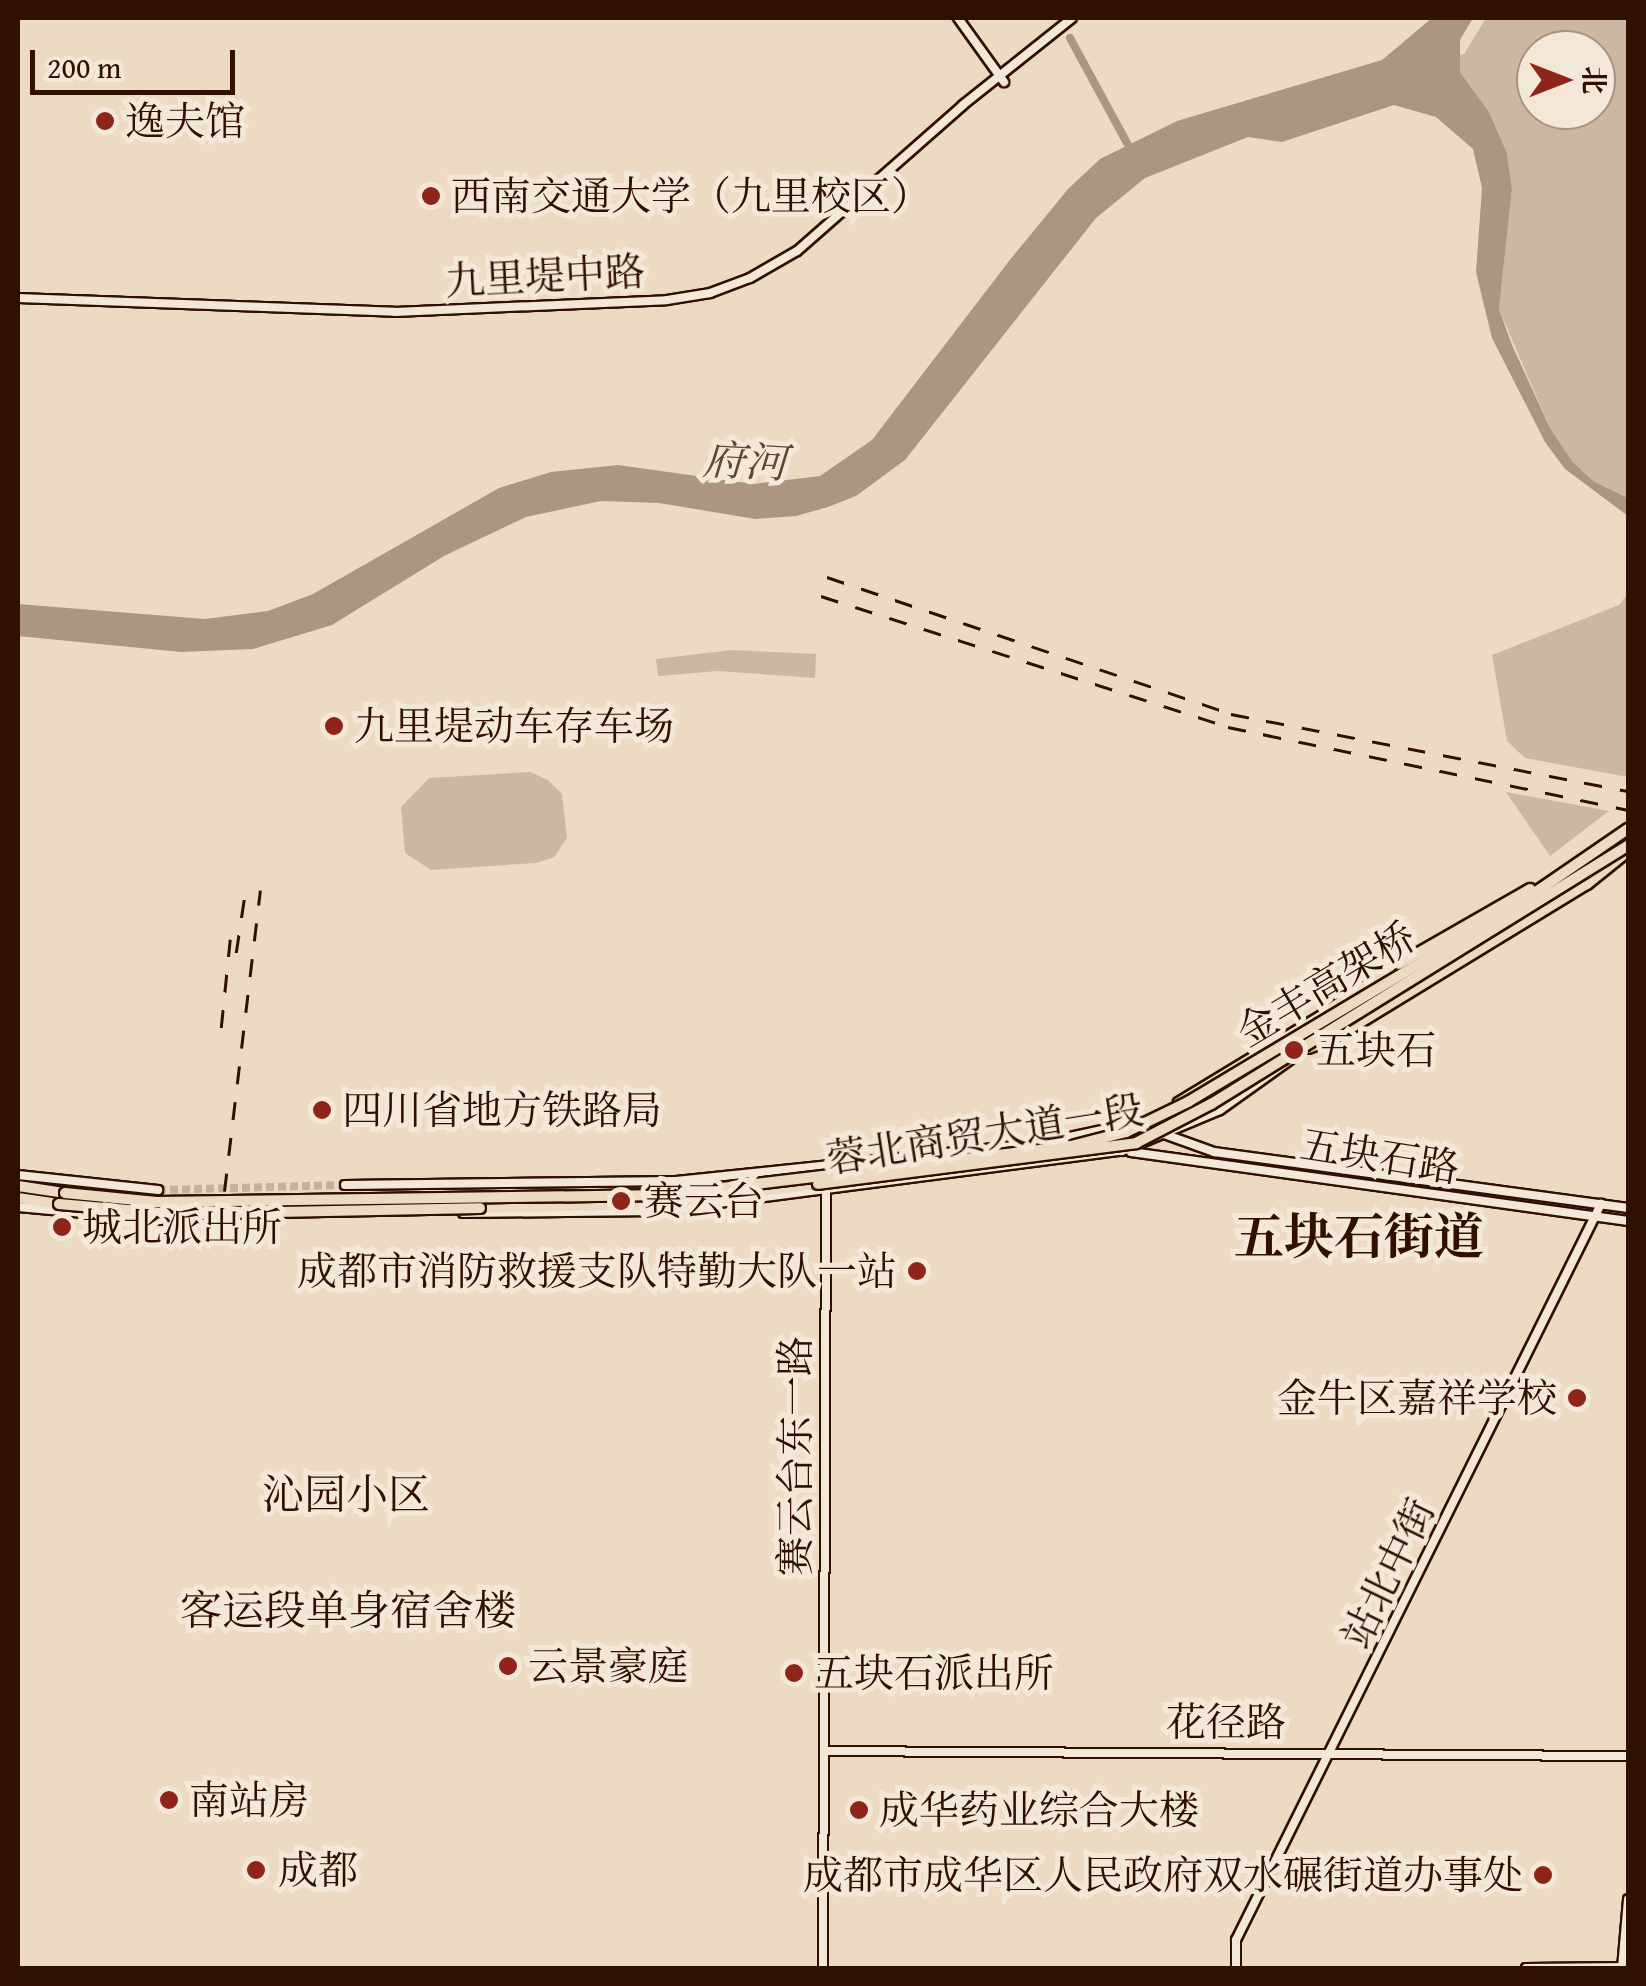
<!DOCTYPE html>
<html>
<head>
<meta charset="utf-8">
<style>
	body { margin:0 }
	#map { position:relative; width:1646px; height:1986px; overflow:hidden; background:#ecdbc2; font-family:"Gentium Book Plus","Noto Serif SC",serif }
	div>[style] { position:absolute }
	[style*='--x'] { left:calc(var(--x)*1px); top:calc(var(--y)*1px); width:calc(var(--w)*1px); rotate:calc(var(--a)*1deg) }
	.green>* { inset:0; background:#ccb8a2 }
	.water>* { inset:0; background:#ac9681 }
	.canal>* { height:8px; margin:-4px; padding:0 4px; transform-origin:4px; border-radius:4px; background:#ac9681 }
	.secondary-tunnel>* { height:8px; margin-top:-4px; transform-origin:0; background:repeating-linear-gradient(90deg,#c6b29c 0 8px,transparent 0 12px) }
	.roads { filter:drop-shadow(2px 0 #2f1003) drop-shadow(-2px 0 #2f1003) drop-shadow(0 2px #2f1003) drop-shadow(0 -2px #2f1003) }
	.secondary>* { height:8px; margin:-4px; padding:0 4px; transform-origin:4px; border-radius:4px; background:#f3e8d7 }
	.highway>* { height:10px; margin:-5px; padding:0 5px; transform-origin:5px; border-radius:5px; background:#ecdbc2 }
	.rail>* { height:2.5px; margin-top:-1.25px; transform-origin:0; background:repeating-linear-gradient(90deg,#2f1003 0 18px,transparent 0 36px) }
	.bridges { filter:drop-shadow(2px 0 #2f1003) drop-shadow(-2px 0 #2f1003) drop-shadow(0 2px #2f1003) drop-shadow(0 -2px #2f1003) }
	.highway-bridge>* { height:10px; margin:-5px; padding:0 5px; transform-origin:5px; border-radius:5px; background:#ecdbc2 }
	.dots>* { width:28px; height:28px; translate:-50% -50%; box-sizing:border-box; border:5px solid #f3e8d7; border-radius:50% }
	span { translate:-50% -50%; white-space:nowrap; text-align:center; line-height:1.15; -webkit-text-stroke:10px #f3e8d7; paint-order:stroke }
	.poi-label { font-size:40px; color:#2f1003 }
	.left { translate:0 -50%; text-align:left }
	.right { translate:-100% -50%; text-align:right }
	.street-label { font-size:40px; color:#2f1003 }
	.water-label { font-size:42px; color:#614635; font-style:italic }
	.neighbourhood-label { font-size:42px; color:#2f1003 }
	.district-label { font-size:50px; color:#2f1003; font-weight:700 }
	.frame { position:absolute; inset:0; border:20px solid #2f1003; pointer-events:none }
	.north { position:absolute; left:1516px; top:30px; width:100px; height:100px; box-sizing:border-box; background:#f3e8d7; border:2px solid #a59282; border-radius:50%; rotate:90deg; font-size:28px; font-weight:700; line-height:40px; text-align:center; color:#2f1003 }
	.north::after { content:''; display:block; margin:auto; width:35px; height:45px; background:#8f2418; clip-path:polygon(50% 0,100% 100%,50% 72%,0 100%) }
	.scale { position:absolute; left:30px; top:50px; width:205px; height:45px; box-sizing:border-box; border:5px solid #2f1003; border-top:0; padding-left:12px; font-size:30px; line-height:35px; white-space:nowrap; color:#2f1003; -webkit-text-stroke:8px #f3e8d7; paint-order:stroke }
</style>
</head>
<body>
<div id="map">
	<div class="green">
		<div style="clip-path:polygon(evenodd,1486px 18px,1628px 18px,1628px 498px,1593px 481px,1572px 461px,1550px 428px,1499px 309px,1512px 189px,1507px 153px,1489px 112px,1460px 72px,1457px 56px,1464px 54px,1486px 18px,1536px 50px,1596px 50px,1596px 110px,1536px 110px,1536px 50px)"></div>
		<div style="clip-path:polygon(1628px 593px,1628px 777px,1525px 758px,1507px 741px,1492px 655px,1619px 605px)"></div>
		<div style="clip-path:polygon(732px 650px,816px 654px,815px 678px,718px 671px,658px 676px,656px 659px)"></div>
		<div style="clip-path:polygon(530px 772px,548px 780px,562px 794px,567px 838px,554px 857px,536px 863px,431px 870px,405px 853px,401px 807px,429px 778px)"></div>
		<div style="clip-path:polygon(1506px 792px,1609px 811px,1550px 856px)"></div>
	</div>
	<div class="water">
		<div style="clip-path:polygon(1432px 18px,1473px 18px,1460px 40px,1460px 72px,1489px 112px,1507px 153px,1512px 189px,1499px 309px,1512px 345px,1550px 428px,1572px 461px,1593px 481px,1628px 498px,1628px 516px,1565px 469px,1545px 442px,1492px 338px,1476px 272px,1482px 188px,1473px 149px,1436px 117px,1394px 105px,1282px 142px,1248px 137px,1145px 178px,1096px 218px,905px 460px,856px 496px,828px 507px,796px 516px,755px 519px,659px 503px,601px 501px,526px 517px,444px 556px,332px 625px,253px 649px,181px 652px,18px 636px,18px 604px,205px 619px,268px 611px,313px 594px,499px 488px,551px 472px,618px 465px,754px 484px,820px 476px,872px 440px,1009px 261px,1068px 189px,1100px 159px,1177px 121px,1382px 60px)"></div>
	</div>
	<div class="canal">
		<div style="--x:1070;--y:38;--w:130;--a:61.5"></div>
	</div>
	<div class="secondary-tunnel">
		<div style="--x:158;--y:1190;--w:187;--a:-1.5"></div>
		<div style="--x:160;--y:1220;--w:125;--a:-1.4"></div>
	</div>
	<div class="roads">
		<div class="secondary">
			<div style="--x:958;--y:18;--w:79;--a:54.3"></div>
			<div style="--x:18;--y:298;--w:377;--a:2.1"></div>
			<div style="--x:395;--y:312;--w:272;--a:-2.5"></div>
			<div style="--x:667;--y:300;--w:44;--a:-9.2"></div>
			<div style="--x:710;--y:293;--w:43;--a:-20.6"></div>
			<div style="--x:750;--y:278;--w:54;--a:-29.9"></div>
			<div style="--x:797;--y:251;--w:221;--a:-41.3"></div>
			<div style="--x:963;--y:105;--w:139;--a:-38.6"></div>
			<div style="--x:1485;--y:940;--w:116;--a:-32.3"></div>
			<div style="--x:1178;--y:1102;--w:175;--a:-31.2"></div>
			<div style="--x:1142;--y:1126;--w:77;--a:19.9"></div>
			<div style="--x:1214;--y:1152;--w:418;--a:7.7"></div>
			<div style="--x:1131;--y:1152;--w:502;--a:7.9"></div>
			<div style="--x:18;--y:1175;--w:141;--a:6.1"></div>
			<div style="--x:345;--y:1185;--w:330;--a:-0.7"></div>
			<div style="--x:675;--y:1181;--w:368;--a:-5.9"></div>
			<div style="--x:1041;--y:1143;--w:100;--a:-12.1"></div>
			<div style="--x:18;--y:1207;--w:143;--a:5.2"></div>
			<div style="--x:463;--y:1213;--w:194;--a:-0.6"></div>
			<div style="--x:657;--y:1211;--w:469;--a:-7.4"></div>
			<div style="--x:1122;--y:1151;--w:106;--a:-22.7"></div>
			<div style="--x:1220;--y:1110;--w:86;--a:-35.5"></div>
			<div style="--x:824;--y:1751;--w:804;--a:0.36"></div>
			<div style="--x:823;--y:1968;--w:781;--a:-89.78"></div>
			<div style="--x:1236;--y:1968;--w:28;--a:-90"></div>
			<div style="--x:1236;--y:1940;--w:822;--a:-63.62"></div>
			<div style="--x:1526;--y:1968;--w:102;--a:-0.6"></div>
			<div style="--x:1622;--y:1968;--w:69;--a:-85"></div>
		</div>
		<div class="highway">
			<div style="--x:1326;--y:1012;--w:87;--a:-33.3"></div>
			<div style="--x:1308;--y:1048;--w:30;--a:-21"></div>
			<div style="--x:1336;--y:1037;--w:294;--a:-31.4"></div>
			<div style="--x:1587;--y:884;--w:53;--a:-38.8"></div>
			<div style="--x:18;--y:1186;--w:48;--a:8.5"></div>
			<div style="--x:18;--y:1198;--w:41;--a:8.3"></div>
			<div style="--x:480;--y:1208;--w:176;--a:-1.3"></div>
			<div style="--x:656;--y:1204;--w:163;--a:-7"></div>
		</div>
	</div>
	<div class="rail">
		<div style="--x:827;--y:577;--w:427;--a:18.7"></div>
		<div style="--x:1231;--y:714;--w:404;--a:11"></div>
		<div style="--x:821;--y:596;--w:428;--a:17.8"></div>
		<div style="--x:1228;--y:727;--w:409;--a:11.7"></div>
		<div style="--x:236;--y:953;--w:68;--a:-81.5"></div>
		<div style="--x:221;--y:1028;--w:89;--a:-84.2"></div>
		<div style="--x:220;--y:1227;--w:339;--a:-83.2"></div>
	</div>
	<div class="bridges">
		<div class="highway-bridge">
			<div style="--x:1399;--y:964;--w:151;--a:-29.8"></div>
			<div style="--x:818;--y:1184;--w:321;--a:-7.3"></div>
			<div style="--x:1136;--y:1143;--w:85;--a:-27.5"></div>
			<div style="--x:1211;--y:1104;--w:491;--a:-31.8"></div>
			<div style="--x:65;--y:1193;--w:92;--a:5.6"></div>
			<div style="--x:157;--y:1202;--w:506;--a:-0.79"></div>
			<div style="--x:663;--y:1195;--w:411;--a:-6.8"></div>
			<div style="--x:1071;--y:1146;--w:57;--a:-14.3"></div>
			<div style="--x:1126;--y:1132;--w:69;--a:-25.8"></div>
			<div style="--x:1188;--y:1102;--w:376;--a:-30.9"></div>
			<div style="--x:1511;--y:909;--w:142;--a:-34.4"></div>
			<div style="--x:59;--y:1204;--w:115;--a:5"></div>
			<div style="--x:174;--y:1214;--w:306;--a:-1.1"></div>
		</div>
	</div>
	<div class="dots">
		<div style="left:105px;top:121px;background:#8f2418"></div>
		<div style="left:431px;top:196px;background:#8f2418"></div>
		<div style="left:334px;top:726px;background:#8f2418"></div>
		<div style="left:1294px;top:1050px;background:#8f2418"></div>
		<div style="left:322px;top:1110px;background:#8f2418"></div>
		<div style="left:621px;top:1201px;background:#8f2418"></div>
		<div style="left:62px;top:1227px;background:#8f2418"></div>
		<div style="left:917px;top:1271px;background:#8f2418"></div>
		<div style="left:1577px;top:1398px;background:#8f2418"></div>
		<div style="left:508px;top:1666px;background:#8f2418"></div>
		<div style="left:794px;top:1673px;background:#8f2418"></div>
		<div style="left:169px;top:1800px;background:#8f2418"></div>
		<div style="left:859px;top:1810px;background:#8f2418"></div>
		<div style="left:256px;top:1870px;background:#8f2418"></div>
		<div style="left:1543px;top:1875px;background:#8f2418"></div>
	</div>
	<div class="poi-label">
		<span class="left" style="left:125px;top:121px">逸夫馆</span>
		<span class="left" style="left:451px;top:196px">西南交通大学（九里校区）</span>
		<span class="left" style="left:354px;top:726px">九里堤动车存车场</span>
		<span class="left" style="left:1316px;top:1050px">五块石</span>
		<span class="left" style="left:342px;top:1110px">四川省地方铁路局</span>
		<span class="left" style="left:644px;top:1201px">赛云台</span>
		<span class="left" style="left:82px;top:1227px">城北派出所</span>
		<span class="right" style="left:897px;top:1271px">成都市消防救援支队特勤大队一站</span>
		<span class="right" style="left:1557px;top:1398px">金牛区嘉祥学校</span>
		<span class="left" style="left:528px;top:1666px">云景豪庭</span>
		<span class="left" style="left:814px;top:1673px">五块石派出所</span>
		<span class="left" style="left:189px;top:1800px">南站房</span>
		<span class="left" style="left:879px;top:1810px">成华药业综合大楼</span>
		<span class="left" style="left:278px;top:1870px">成都</span>
		<span class="right" style="left:1523px;top:1875px">成都市成华区人民政府双水碾街道办事处</span>
	</div>
	<div class="street-label">
		<span style="left:545px;top:276px;rotate:-3deg">九里堤中路</span>
		<span style="left:1326px;top:984px;rotate:-31deg">金丰高架桥</span>
		<span style="left:985px;top:1134px;rotate:-9deg">蓉北商贸大道一段</span>
		<span style="left:1380px;top:1156px;rotate:9deg">五块石路</span>
		<span style="left:795px;top:1456px;rotate:-90deg">赛云台东一路</span>
		<span style="left:1388px;top:1573px;rotate:-64deg">站北中街</span>
		<span style="left:1226px;top:1722px">花径路</span>
	</div>
	<div class="water-label">
		<span style="left:745px;top:461px;rotate:3deg">府河</span>
	</div>
	<div class="neighbourhood-label">
		<span style="left:346px;top:1494px">沁园小区</span>
		<span style="left:348px;top:1610px">客运段单身宿舍楼</span>
	</div>
	<div class="district-label">
		<span style="left:1359px;top:1236px">五块石街道</span>
	</div>
	<div class="frame"></div>
	<div class="north">北</div>
	<div class="scale">200 m</div>
</div>
</body>
</html>
